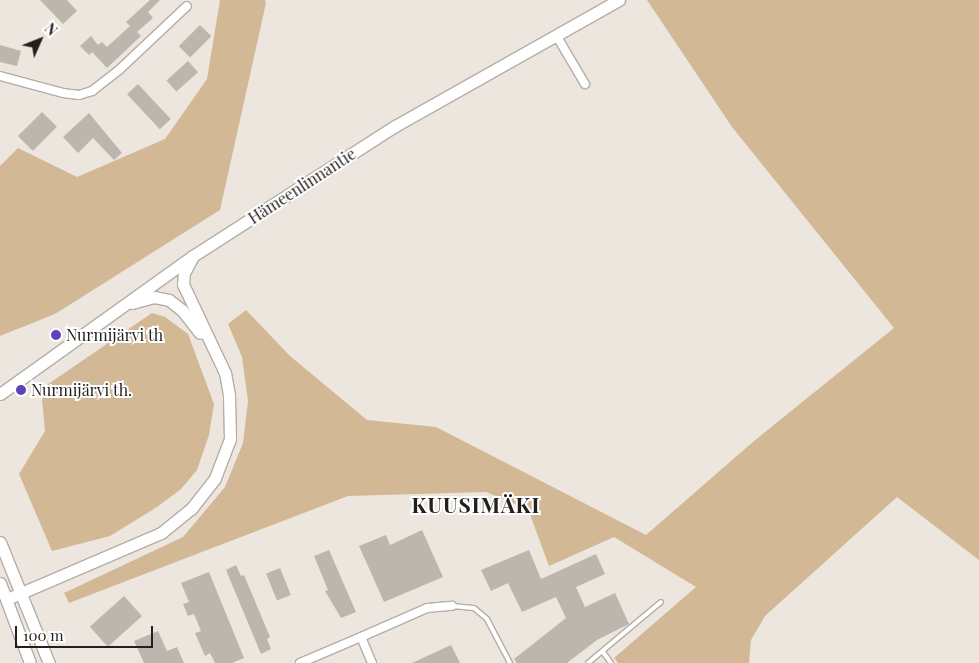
<!DOCTYPE html>
<html>
<head>
<meta charset="utf-8">
<style>
	body { margin:0 }
	#map { position:relative; width:979px; height:663px; overflow:hidden; background:#ece6de; font-family:"Playfair Display",serif }
	div>[style] { position:absolute }
	[style*='--x'] { left:calc(var(--x)*1px); top:calc(var(--y)*1px); width:calc(var(--w)*1px); rotate:calc(var(--a)*1deg) }
	.green>* { inset:0; background:#d2b894 }
	.building>* { inset:0; background:#bcb6ae; transform-origin:0 0 }
	.roads { filter:drop-shadow(1px 0 #b3aea6) drop-shadow(-1px 0 #b3aea6) drop-shadow(0 1px #b3aea6) drop-shadow(0 -1px #b3aea6) }
	.lane>* { height:4px; margin:-2px; padding:0 2px; transform-origin:2px; border-radius:2px; background:#fff }
	.street>* { height:8px; margin:-4px; padding:0 4px; transform-origin:4px; border-radius:4px; background:#fff }
	.secondary>* { height:11px; margin:-5.5px; padding:0 5.5px; transform-origin:5.5px; border-radius:5.5px; background:#fff }
	.dots>* { width:14px; height:14px; translate:-50% -50%; box-sizing:border-box; border:2px solid #fff; border-radius:50% }
	span { translate:-50% -50%; white-space:nowrap; text-align:center; line-height:1.15; -webkit-text-stroke:4px #fff; paint-order:stroke }
	.street-label { font-size:16px; color:#221f1d }
	.poi-label { font-size:16px; color:#221f1d }
	.left { translate:0 -50%; text-align:left }
	.district-label { font-size:21px; color:#221f1d; font-weight:700; letter-spacing:1px }
	.north { position:absolute; left:15px; top:15px; width:50px; height:50px; -webkit-text-stroke:4px #fff; paint-order:stroke; rotate:46deg; font-size:14px; font-weight:700; line-height:20px; text-align:center; color:#221f1d }
	.north::after { content:''; display:block; margin:auto; width:18px; height:22px; background:#221f1d; clip-path:polygon(50% 0,100% 100%,50% 72%,0 100%) }
	.scale { position:absolute; left:15px; top:626px; width:138px; height:22px; box-sizing:border-box; border:2px solid #221f1d; border-top:0; padding-left:6px; font-size:15px; line-height:18px; white-space:nowrap; color:#221f1d; -webkit-text-stroke:4px #fff; paint-order:stroke }
</style>
</head>
<body>
<div id="map">
	<div class="green">
		<div style="clip-path:polygon(220px 0,265px 0,266px 3px,220px 210px,55px 314px,0 336px,0 166px,18px 148px,77px 177px,165px 139px,207px 79px)"></div>
		<div style="clip-path:polygon(647px 0,979px 0,979px 560px,897px 497px,765px 616px,751px 640px,749px 663px,618px 663px,614px 658px,696px 587px,614px 537px,549px 566px,528px 509px,486px 492px,348px 496px,69px 603px,64px 593px,183px 537px,225px 487px,243px 443px,248px 401px,242px 357px,228px 324px,246px 310px,290px 356px,367px 420px,436px 427px,646px 535px,754px 441px,894px 328px,732px 127px)"></div>
		<div style="clip-path:polygon(152px 313px,165px 317px,188px 334px,214px 404px,209px 435px,197px 470px,181px 489px,157px 507px,110px 536px,52px 551px,19px 474px,45px 431px,41px 389px)"></div>
	</div>
	<div class="building">
		<div style="clip-path:polygon(40px 0,67px 0,77px 11px,63px 24px)"></div>
		<div style="clip-path:polygon(150px 0,160px 0,148px 12px,153px 18px,137px 32px,141px 36px,107px 68px,92px 52px,89px 55px,80px 46px,91px 36px,98px 45px,102px 42px,107px 47px,130px 26px,126px 22px)"></div>
		<div style="left:200px;top:25px;width:16px;height:30px;rotate:45deg"></div>
		<div style="clip-path:polygon(0 45px,21px 51px,17px 66px,0 62px)"></div>
		<div style="left:188px;top:61px;width:15px;height:29px;rotate:48deg"></div>
		<div style="left:138px;top:84px;width:48px;height:15px;rotate:47deg"></div>
		<div style="left:42px;top:112px;width:21px;height:34px;rotate:45deg"></div>
		<div style="clip-path:polygon(89px 113px,122px 153px,114px 160px,93px 138px,78px 153px,63px 137px)"></div>
		<div style="clip-path:polygon(422px 530px,443px 577px,384px 602px,359px 546px,386px 535px,390px 545px)"></div>
		<div style="clip-path:polygon(329px 550px,356px 612px,341px 618px,325px 591px,328px 590px,314px 556px)"></div>
		<div style="clip-path:polygon(529px 550px,541px 579px,596px 554px,605px 574px,576px 587px,585px 607px,615px 593px,629px 624px,597px 640px,567px 663px,517px 663px,514px 659px,566px 618px,556px 597px,522px 612px,508px 583px,491px 591px,481px 570px)"></div>
		<div style="clip-path:polygon(236px 565px,241px 576px,244px 575px,270px 637px,267px 639px,271px 649px,261px 654px,226px 570px)"></div>
		<div style="left:280px;top:568px;width:29px;height:15px;rotate:68deg"></div>
		<div style="clip-path:polygon(209px 572px,244px 658px,232px 663px,215px 663px,210px 653px,205px 656px,195px 633px,201px 631px,194px 614px,188px 616px,183px 604px,189px 602px,181px 583px)"></div>
		<div style="left:124px;top:596px;width:27px;height:46px;rotate:48deg"></div>
		<div style="clip-path:polygon(158px 631px,167px 651px,177px 647px,184px 663px,144px 663px,134px 641px)"></div>
		<div style="clip-path:polygon(451px 645px,460px 663px,412px 663px)"></div>
	</div>
	<div class="roads">
		<div class="lane">
			<div style="--x:452;--y:606;--w:22;--a:5"></div>
			<div style="--x:474;--y:608;--w:17;--a:40"></div>
			<div style="--x:487;--y:619;--w:50;--a:62.4"></div>
			<div style="--x:603;--y:652;--w:14;--a:54"></div>
			<div style="--x:588;--y:663;--w:95;--a:-39.9"></div>
		</div>
		<div class="street">
			<div style="--x:556;--y:35;--w:57;--a:59.4"></div>
			<div style="--x:0;--y:76;--w:65;--a:15.1"></div>
			<div style="--x:63;--y:93;--w:16;--a:7"></div>
			<div style="--x:79;--y:95;--w:14;--a:-17"></div>
			<div style="--x:92;--y:91;--w:34;--a:-38"></div>
			<div style="--x:119;--y:70;--w:93;--a:-43.3"></div>
			<div style="--x:361;--y:637;--w:72;--a:-23.7"></div>
			<div style="--x:427;--y:608;--w:25;--a:-5"></div>
			<div style="--x:300;--y:663;--w:66;--a:-23.1"></div>
			<div style="--x:361;--y:637;--w:28;--a:67"></div>
		</div>
		<div class="secondary">
			<div style="--x:132;--y:303;--w:23;--a:-15"></div>
			<div style="--x:154;--y:297;--w:15;--a:11"></div>
			<div style="--x:169;--y:300;--w:16;--a:38"></div>
			<div style="--x:182;--y:310;--w:29;--a:52"></div>
			<div style="--x:0;--y:394;--w:237;--a:-35.6"></div>
			<div style="--x:193;--y:256;--w:240;--a:-32.8"></div>
			<div style="--x:395;--y:126;--w:257;--a:-29.4"></div>
			<div style="--x:0;--y:542;--w:131;--a:68"></div>
			<div style="--x:0;--y:583;--w:85;--a:69.4"></div>
			<div style="--x:7;--y:599;--w:168;--a:-23.2"></div>
			<div style="--x:161;--y:533;--w:38;--a:-39"></div>
			<div style="--x:191;--y:509;--w:39;--a:-52"></div>
			<div style="--x:215;--y:478;--w:42;--a:-69"></div>
			<div style="--x:230;--y:439;--w:44;--a:-91.3"></div>
			<div style="--x:229;--y:395;--w:22;--a:-100"></div>
			<div style="--x:225;--y:373;--w:98;--a:-115.3"></div>
			<div style="--x:183;--y:284;--w:11;--a:-85"></div>
			<div style="--x:184;--y:273;--w:17;--a:-62"></div>
		</div>
	</div>
	<div class="dots">
		<div style="left:56px;top:335px;background:#5a43bb"></div>
		<div style="left:21px;top:390px;background:#5a43bb"></div>
	</div>
	<div class="street-label">
		<span style="left:302px;top:186px;rotate:-33deg">Hämeenlinnantie</span>
	</div>
	<div class="poi-label">
		<span class="left" style="left:66px;top:335px">Nurmijärvi th</span>
		<span class="left" style="left:31px;top:390px">Nurmijärvi th.</span>
	</div>
	<div class="district-label">
		<span style="left:476px;top:504px">KUUSIMÄKI</span>
	</div>
	<div class="north">N</div>
	<div class="scale">100 m</div>
</div>
</body>
</html>
